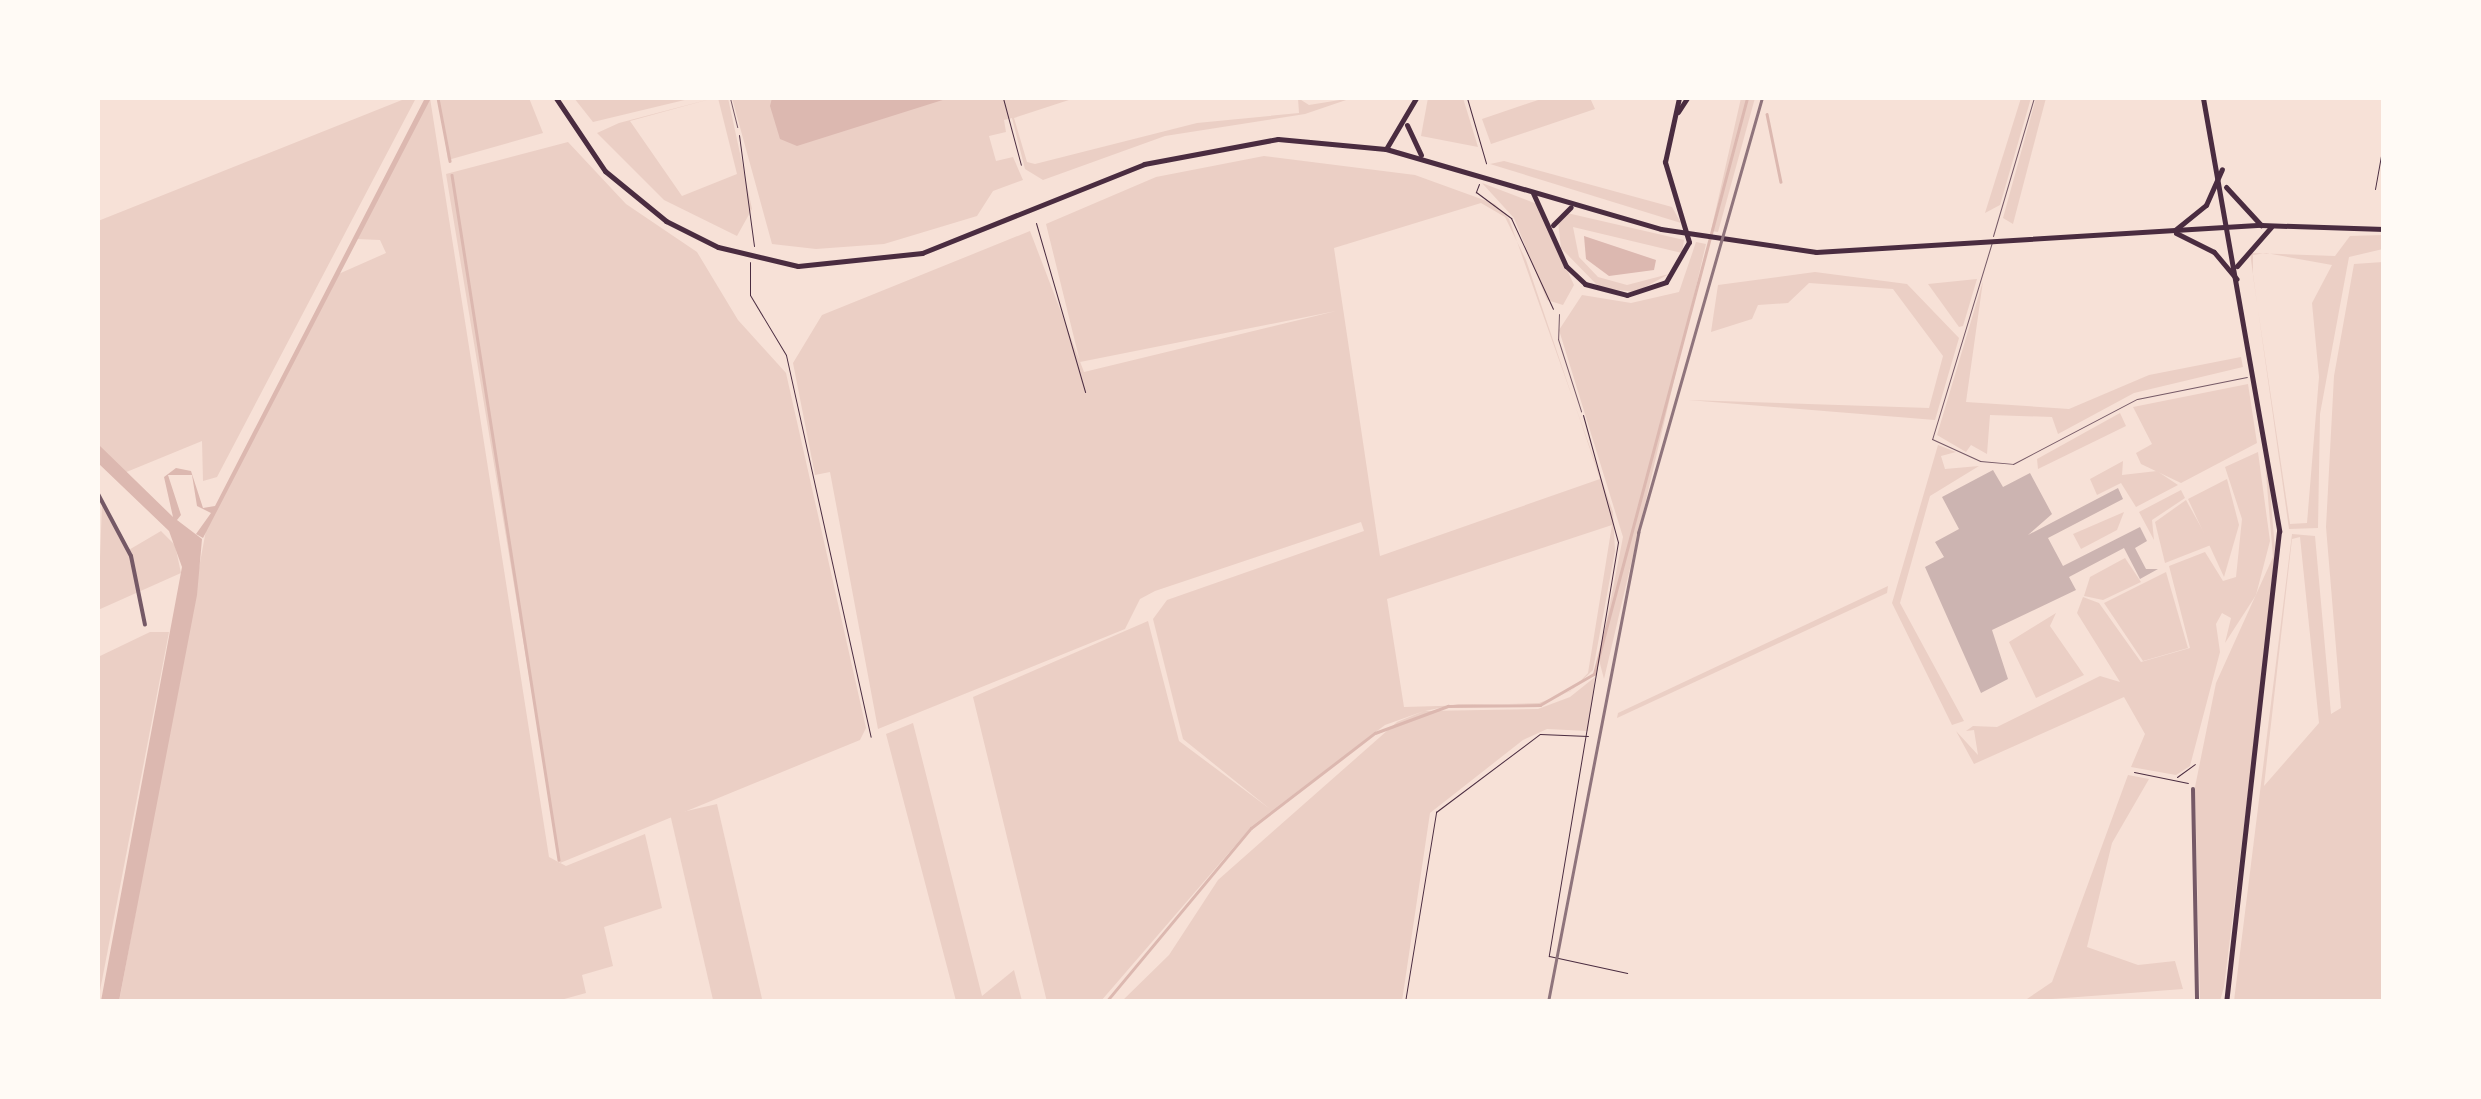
<!DOCTYPE html>
<html>
<head>
<meta charset="utf-8">
<style>
	body { margin:0 }
	#map { position:relative; width:2481px; height:1099px; overflow:hidden; background:#f7e1d7; font-family:Arial,sans-serif }
	div>[style] { position:absolute }
	[style*='--x'] { left:calc(var(--x)*1px); top:calc(var(--y)*1px); width:calc(var(--w)*1px); rotate:calc(var(--a)*1deg) }
	.green>* { inset:0; background:#ebcfc5; transform-origin:0 0 }
	.water>* { inset:0; background:#dcb8b0 }
	.stream>* { height:2.5px; margin:-1.25px; padding:0 1.25px; transform-origin:1.25px; border-radius:1.25px; background:#dcb8b0 }
	.building>* { inset:0; background:#ccb4b1 }
	.path>* { height:1px; margin:-0.5px; padding:0 0.5px; transform-origin:0.5px; border-radius:0.5px; background:#4a2c40 }
	.service>* { height:1px; margin:-0.5px; padding:0 0.5px; transform-origin:0.5px; border-radius:0.5px; background:#755966 }
	.minor>* { height:4px; margin:-2px; padding:0 2px; transform-origin:2px; border-radius:2px; background:#755966 }
	.secondary>* { height:5px; margin:-2.5px; padding:0 2.5px; transform-origin:2.5px; border-radius:2.5px; background:#4a2c40 }
	.rail>* { height:2.5px; margin:-1.25px; padding:0 1.25px; transform-origin:1.25px; border-radius:1.25px; background:#8f747c }
	span { translate:-50% -50%; white-space:nowrap; text-align:center; line-height:1.15; -webkit-text-stroke:10px #fffaf5; paint-order:stroke }
	.frame { position:absolute; inset:0; border:100px solid #fffaf5; pointer-events:none }
</style>
</head>
<body>
<div id="map">
	<div class="green">
		<div style="clip-path:polygon(407px 98px,416px 98px,217px 477px,203px 481px,202px 441px,124px 473px,98px 444px,98px 221px)"></div>
		<div style="clip-path:polygon(430px 98px,549px 857px,566px 866px,645px 834px,662px 908px,604px 927px,613px 966px,582px 975px,586px 993px,557px 1001px,119px 1002px,206px 530px,334px 276px,386px 253px,380px 240px,357px 239px)"></div>
		<div style="clip-path:polygon(439px 98px,529px 98px,543px 133px,448px 160px)"></div>
		<div style="clip-path:polygon(574px 98px,693px 98px,593px 122px)"></div>
		<div style="clip-path:polygon(714px 98px,630px 121px,682px 196px,737px 174px,718px 98px,728px 98px,752px 209px,737px 236px,664px 200px,597px 133px,619px 123px)"></div>
		<div style="clip-path:polygon(732px 98px,1075px 98px,1014px 118px,1027px 162px,1035px 164px,1197px 123px,1299px 113px,1298px 98px,1309px 105px,1352px 98px,1305px 114px,1165px 136px,1043px 180px,1025px 169px,1012px 118px,1004px 120px,1006px 132px,989px 136px,996px 161px,1013px 157px,1023px 180px,993px 191px,977px 216px,884px 244px,816px 249px,772px 244px)"></div>
		<div style="clip-path:polygon(1428px 98px,1463px 98px,1478px 147px,1421px 136px)"></div>
		<div style="clip-path:polygon(1544px 98px,1590px 98px,1595px 109px,1491px 144px,1482px 119px)"></div>
		<div style="clip-path:polygon(1741px 98px,1755px 98px,1718px 232px,1711px 231px)"></div>
		<div style="clip-path:polygon(2021px 98px,2031px 98px,2000px 205px,1985px 213px)"></div>
		<div style="clip-path:polygon(2036px 98px,2046px 98px,2013px 224px,2003px 218px)"></div>
		<div style="clip-path:polygon(568px 142px,626px 204px,697px 252px,738px 320px,786px 373px,866px 728px,860px 740px,560px 863px,446px 174px)"></div>
		<div style="clip-path:polygon(evenodd,1264px 156px,1415px 175px,1495px 204px,1509px 219px,1613px 512px,1615px 551px,1593px 670px,1572px 690px,1541px 704px,1458px 704px,1425px 711px,1538px 709px,1570px 697px,1595px 677px,1588px 731px,1547px 729px,1523px 740px,1430px 813px,1402px 1001px,1122px 1001px,1169px 955px,1218px 880px,1397px 722px,1424px 711px,1385px 725px,1252px 826px,1101px 1001px,1047px 1002px,973px 697px,1148px 621px,1179px 741px,1270px 809px,1183px 739px,1153px 619px,1167px 600px,1364px 531px,1361px 522px,1155px 591px,1140px 599px,1125px 629px,878px 729px,830px 472px,815px 475px,793px 363px,822px 315px,1030px 231px,1084px 372px,1336px 311px,1080px 362px,1046px 224px,1156px 177px,1264px 156px,1481px 203px,1505px 217px,1526px 260px,1600px 479px,1380px 556px,1334px 248px,1481px 203px,1264px 156px,1612px 525px,1588px 673px,1571px 691px,1539px 703px,1404px 707px,1387px 599px,1612px 525px)"></div>
		<div style="clip-path:polygon(1504px 161px,1672px 207px,1681px 223px,1490px 164px)"></div>
		<div style="clip-path:polygon(1482px 183px,1537px 204px,1574px 285px,1563px 305px,1547px 300px,1514px 218px)"></div>
		<div style="clip-path:polygon(1567px 213px,1684px 240px,1682px 253px,1573px 227px,1579px 257px,1598px 277px,1627px 285px,1669px 274px,1636px 292px,1600px 288px,1561px 248px,1558px 221px)"></div>
		<div style="clip-path:polygon(evenodd,2383px 235px,2383px 249px,2349px 257px,2320px 414px,2318px 528px,2289px 529px,2250px 253px,2335px 256px,2350px 236px,2383px 235px,2266px 253px,2332px 265px,2312px 303px,2319px 377px,2307px 523px,2290px 524px,2253px 276px,2253px 255px,2266px 253px)"></div>
		<div style="clip-path:polygon(1696px 242px,1706px 244px,1604px 679px,1599px 660px,1623px 537px,1559px 330px,1582px 295px,1631px 303px,1679px 292px)"></div>
		<div style="clip-path:polygon(evenodd,2383px 262px,2383px 1001px,2234px 1001px,2292px 534px,2315px 536px,2331px 714px,2341px 708px,2326px 527px,2334px 376px,2354px 264px,2383px 262px,2300px 537px,2319px 723px,2264px 786px,2292px 539px,2300px 537px)"></div>
		<div style="clip-path:polygon(1815px 272px,1907px 284px,1959px 338px,1935px 420px,1688px 400px,1929px 408px,1943px 356px,1893px 289px,1809px 283px,1788px 303px,1758px 305px,1752px 319px,1711px 332px,1718px 285px)"></div>
		<div style="clip-path:polygon(1977px 279px,1963px 326px,1959px 327px,1928px 284px)"></div>
		<div style="clip-path:polygon(1983px 281px,1966px 402px,2069px 409px,2149px 375px,2241px 357px,2243px 367px,2134px 393px,2058px 434px,2052px 417px,1990px 415px,1987px 454px,1971px 445px,1966px 452px,1937px 435px)"></div>
		<div style="clip-path:polygon(2248px 384px,2257px 443px,2181px 483px,2141px 464px,2136px 453px,2152px 444px,2133px 407px)"></div>
		<div style="clip-path:polygon(2120px 413px,2126px 426px,2038px 469px,2037px 459px)"></div>
		<div style="clip-path:polygon(1938px 445px,1956px 452px,1941px 456px,1945px 469px,1979px 466px,1930px 496px,1900px 603px,1964px 721px,1952px 725px,1892px 603px)"></div>
		<div style="clip-path:polygon(2264px 450px,2270px 490px,2275px 549px,2266px 648px,2224px 987px,2220px 1001px,2200px 1001px,2195px 787px,2216px 683px,2273px 557px)"></div>
		<div style="clip-path:polygon(2258px 452px,2270px 541px,2256px 595px,2225px 643px,2231px 618px,2222px 613px,2216px 624px,2220px 652px,2190px 766px,2176px 775px,2131px 767px,2145px 734px,2124px 697px,1974px 764px,1956px 731px,1978px 755px,1974px 730px,1966px 731px,1973px 726px,1997px 727px,2100px 676px,2120px 682px,2077px 613px,2083px 597px,2099px 603px,2141px 662px,2190px 648px,2169px 566px,2205px 552px,2223px 581px,2236px 577px,2242px 519px,2225px 467px)"></div>
		<div style="clip-path:polygon(2123px 461px,2122px 475px,2157px 471px,2178px 485px,2136px 507px,2121px 483px,2097px 495px,2090px 479px)"></div>
		<div style="clip-path:polygon(2227px 479px,2239px 525px,2224px 577px,2188px 499px)"></div>
		<div style="clip-path:polygon(2181px 490px,2185px 498px,2152px 520px,2154px 540px,2139px 512px)"></div>
		<div style="clip-path:polygon(2186px 500px,2211px 545px,2165px 563px,2155px 522px)"></div>
		<div style="clip-path:polygon(102px 505px,127px 551px,161px 531px,175px 545px,181px 573px,98px 610px)"></div>
		<div style="clip-path:polygon(2124px 512px,2117px 530px,2081px 549px,2073px 534px)"></div>
		<div style="clip-path:polygon(2125px 558px,2141px 582px,2103px 600px,2084px 596px,2090px 577px)"></div>
		<div style="clip-path:polygon(2166px 572px,2188px 648px,2143px 661px,2104px 603px)"></div>
		<div style="clip-path:polygon(1888px 586px,1887px 593px,1617px 718px,1618px 713px)"></div>
		<div style="clip-path:polygon(2056px 613px,2050px 626px,2084px 675px,2036px 698px,2009px 642px)"></div>
		<div style="clip-path:polygon(150px 632px,169px 632px,98px 1001px,98px 657px)"></div>
		<div style="clip-path:polygon(913px 723px,982px 996px,1014px 970px,1022px 1001px,956px 1001px,886px 734px)"></div>
		<div style="clip-path:polygon(2128px 775px,2149px 779px,2112px 843px,2087px 947px,2138px 965px,2175px 961px,2183px 989px,2024px 1001px,2052px 982px)"></div>
		<div style="left:717px;top:804px;width:202px;height:48px;rotate:77deg"></div>
	</div>
	<div class="water">
		<div style="clip-path:polygon(425px 98px,431px 98px,203px 538px,196px 534px,211px 513px,197px 506px,192px 475px,168px 475px,181px 515px,177px 520px,202px 539px,197px 595px,119px 1001px,101px 1001px,182px 567px,169px 531px,98px 463px,98px 444px,173px 517px,164px 477px,176px 468px,191px 471px,203px 508px,215px 506px)"></div>
		<div style="clip-path:polygon(949px 98px,797px 146px,780px 139px,770px 106px,772px 98px)"></div>
		<div style="clip-path:polygon(1584px 236px,1656px 260px,1654px 270px,1609px 276px,1586px 259px)"></div>
	</div>
	<div class="stream">
		<div style="--x:438;--y:98;--w:64;--a:79.2"></div>
		<div style="--x:1767;--y:114;--w:69;--a:78.4"></div>
		<div style="--x:452;--y:175;--w:693;--a:81.12"></div>
		<div style="--x:1106;--y:1002;--w:226;--a:-50.2"></div>
		<div style="--x:1251;--y:828;--w:156;--a:-37.5"></div>
		<div style="--x:1375;--y:733;--w:78;--a:-20.3"></div>
		<div style="--x:1448;--y:706;--w:92;--a:-0.6"></div>
		<div style="--x:1540;--y:705;--w:62;--a:-29.9"></div>
		<div style="--x:1594;--y:674;--w:596;--a:-75.12"></div>
	</div>
	<div class="building">
		<div style="clip-path:polygon(1993px 470px,2003px 487px,2030px 473px,2052px 514px,2028px 535px,2118px 488px,2123px 499px,2048px 538px,2063px 566px,2140px 527px,2147px 541px,2135px 548px,2146px 569px,2158px 569px,2140px 579px,2124px 548px,2069px 577px,2076px 590px,1992px 630px,2008px 679px,1981px 693px,1925px 567px,1944px 557px,1935px 542px,1959px 529px,1942px 497px)"></div>
	</div>
	<div class="path">
		<div style="--x:433;--y:98;--w:1;--a:90"></div>
		<div style="--x:1003;--y:98;--w:69;--a:75"></div>
		<div style="--x:1467;--y:98;--w:68;--a:73.7"></div>
		<div style="--x:739;--y:135;--w:112;--a:82.3"></div>
		<div style="--x:1479;--y:184;--w:9;--a:111"></div>
		<div style="--x:1476;--y:192;--w:44;--a:36.6"></div>
		<div style="--x:1511;--y:218;--w:100;--a:65.2"></div>
		<div style="--x:2375;--y:189;--w:51;--a:-79.8"></div>
		<div style="--x:1036;--y:223;--w:176;--a:73.8"></div>
		<div style="--x:750;--y:262;--w:33;--a:90"></div>
		<div style="--x:750;--y:295;--w:70;--a:59"></div>
		<div style="--x:786;--y:355;--w:391;--a:77.5"></div>
		<div style="--x:1583;--y:415;--w:132;--a:74.6"></div>
		<div style="--x:1618;--y:542;--w:420;--a:99.5"></div>
		<div style="--x:1549;--y:956;--w:80;--a:12.3"></div>
		<div style="--x:2134;--y:772;--w:55;--a:11.5"></div>
		<div style="--x:2177;--y:777;--w:22;--a:-36"></div>
		<div style="--x:1405;--y:1002;--w:193;--a:-80.7"></div>
		<div style="--x:1436;--y:812;--w:130;--a:-36.9"></div>
		<div style="--x:1540;--y:734;--w:48;--a:2.4"></div>
	</div>
	<div class="service">
		<div style="--x:730;--y:98;--w:30;--a:76"></div>
		<div style="--x:1993;--y:236;--w:144;--a:-73.5"></div>
		<div style="--x:1992;--y:242;--w:206;--a:106.9"></div>
		<div style="--x:1932;--y:439;--w:53;--a:24.6"></div>
		<div style="--x:1980;--y:461;--w:33;--a:5"></div>
		<div style="--x:2013;--y:464;--w:140;--a:-27.7"></div>
		<div style="--x:2137;--y:399;--w:112;--a:-11.3"></div>
		<div style="--x:1559;--y:314;--w:25;--a:92"></div>
		<div style="--x:1558;--y:339;--w:76;--a:72.3"></div>
	</div>
	<div class="minor">
		<div style="--x:98;--y:494;--w:70;--a:62"></div>
		<div style="--x:131;--y:556;--w:70;--a:78.5"></div>
		<div style="--x:2193;--y:789;--w:213;--a:88.9"></div>
	</div>
	<div class="secondary">
		<div style="--x:556;--y:98;--w:88;--a:56.1"></div>
		<div style="--x:605;--y:171;--w:79;--a:39.3"></div>
		<div style="--x:666;--y:221;--w:58;--a:26.6"></div>
		<div style="--x:718;--y:247;--w:82;--a:13.4"></div>
		<div style="--x:798;--y:266;--w:125;--a:-6"></div>
		<div style="--x:922;--y:253;--w:239;--a:-21.8"></div>
		<div style="--x:1144;--y:164;--w:136;--a:-10.6"></div>
		<div style="--x:1278;--y:139;--w:108;--a:5.3"></div>
		<div style="--x:1386;--y:149;--w:286;--a:16.2"></div>
		<div style="--x:1661;--y:229;--w:157;--a:8.4"></div>
		<div style="--x:1816;--y:252;--w:446;--a:-3.5"></div>
		<div style="--x:2261;--y:225;--w:123;--a:1.9"></div>
		<div style="--x:2203;--y:98;--w:440;--a:80"></div>
		<div style="--x:2279;--y:531;--w:474;--a:96.4"></div>
		<div style="--x:1678;--y:112;--w:17;--a:-57"></div>
		<div style="--x:1407;--y:125;--w:33;--a:65"></div>
		<div style="--x:1386;--y:149;--w:59;--a:-59.5"></div>
		<div style="--x:2226;--y:187;--w:52;--a:47.4"></div>
		<div style="--x:1533;--y:193;--w:80;--a:65.7"></div>
		<div style="--x:1566;--y:266;--w:26;--a:43"></div>
		<div style="--x:1585;--y:284;--w:43;--a:14.7"></div>
		<div style="--x:1627;--y:295;--w:41;--a:-18.4"></div>
		<div style="--x:1666;--y:282;--w:46;--a:-60.1"></div>
		<div style="--x:1689;--y:242;--w:84;--a:-106.7"></div>
		<div style="--x:1665;--y:162;--w:66;--a:-77.7"></div>
		<div style="--x:1553;--y:225;--w:25;--a:-45"></div>
		<div style="--x:2175;--y:230;--w:40;--a:-39"></div>
		<div style="--x:2206;--y:205;--w:39;--a:-66"></div>
		<div style="--x:2176;--y:233;--w:42;--a:26.6"></div>
		<div style="--x:2214;--y:252;--w:35;--a:50"></div>
		<div style="--x:2237;--y:266;--w:52;--a:-48.9"></div>
	</div>
	<div class="rail">
		<div style="--x:1548;--y:1002;--w:478;--a:-79.1"></div>
		<div style="--x:1638;--y:533;--w:452;--a:-74.1"></div>
	</div>
	<div class="frame"></div>
</div>
</body>
</html>
